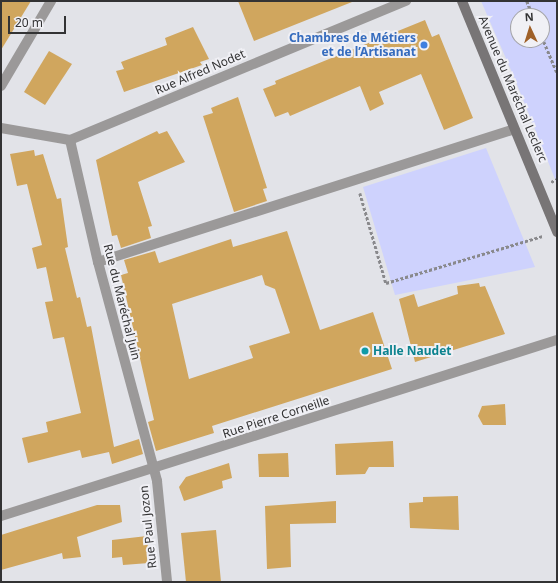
<!DOCTYPE html>
<html>
<head>
<meta charset="utf-8">
<style>
	body { margin:0 }
	#map { position:relative; width:558px; height:583px; overflow:hidden; background:#e2e3e8; font-family:"Noto Sans",sans-serif }
	div>[style] { position:absolute }
	[style*='--x'] { left:calc(var(--x)*1px); top:calc(var(--y)*1px); width:calc(var(--w)*1px); rotate:calc(var(--a)*1deg) }
	.green>* { inset:0; background:#ced2fd }
	.building>* { inset:0; background:#d0a65e }
	.path>* { height:2.5px; margin-top:-1.25px; transform-origin:0; background:repeating-linear-gradient(90deg,#89898c 0 3px,transparent 0 5px) }
	.pedestrian>* { height:10px; margin:-5px; padding:0 5px; transform-origin:5px; border-radius:5px; background:#9b9999 }
	.minor>* { height:10px; margin:-5px; padding:0 5px; transform-origin:5px; border-radius:5px; background:#9b9999 }
	.secondary>* { height:10px; margin:-5px; padding:0 5px; transform-origin:5px; border-radius:5px; background:#787576 }
	.dots>* { width:11px; height:11px; translate:-50% -50%; box-sizing:border-box; border:2px solid #f0f0f5; border-radius:50% }
	span { translate:-50% -50%; white-space:nowrap; text-align:center; line-height:1.15; -webkit-text-stroke:4px #f0f0f5; paint-order:stroke }
	.shop-label { font-size:12px; color:#366cbe; font-weight:700 }
	.right { translate:-100% -50%; text-align:right }
	.street-label { font-size:12px; color:#333334 }
	.culture-label { font-size:12px; color:#0d838f; font-weight:700 }
	.left { translate:0 -50%; text-align:left }
	.frame { position:absolute; inset:0; border:2px solid #333334; pointer-events:none }
	.north { position:absolute; left:510px; top:8px; width:40px; height:40px; box-sizing:border-box; background:#f0f0f5; border:1px solid #a4a4a8; border-radius:50%; rotate:356deg; font-size:11px; font-weight:700; line-height:16px; text-align:center; color:#333334 }
	.north::after { content:''; display:block; margin:auto; width:14px; height:18px; background:#9f6028; clip-path:polygon(50% 0,100% 100%,50% 72%,0 100%) }
	.scale { position:absolute; left:8px; top:16px; width:58px; height:18px; box-sizing:border-box; border:2px solid #333334; border-top:0; padding-left:5px; font-size:12px; line-height:14px; white-space:nowrap; color:#333334; -webkit-text-stroke:3px #f0f0f5; paint-order:stroke }
</style>
</head>
<body>
<div id="map">
	<div class="green">
		<i style="clip-path:polygon(evenodd,481px 1px,557px 1px,557px 184px,514px 77px,481px 1px,518px 16px,542px 16px,542px 40px,518px 40px,518px 16px)"></i>
		<i style="clip-path:polygon(486px 148px,535px 267px,395px 295px,363px 187px)"></i>
	</div>
	<div class="building">
		<i style="clip-path:polygon(1px 1px,31px 1px,1px 50px)"></i>
		<i style="clip-path:polygon(238px 1px,352px 1px,352px 2px,254px 41px)"></i>
		<i style="clip-path:polygon(425px 20px,432px 37px,439px 34px,473px 118px,444px 130px,421px 74px,379px 92px,384px 104px,370px 111px,360px 86px,290px 116px,288px 112px,275px 117px,263px 89px,276px 84px,275px 81px)"></i>
		<i style="clip-path:polygon(193px 27px,209px 59px,200px 62px,202px 65px,124px 92px,116px 71px,124px 69px,121px 62px,167px 45px,165px 38px)"></i>
		<i style="clip-path:polygon(49px 51px,72px 64px,45px 105px,24px 92px)"></i>
		<i style="clip-path:polygon(238px 97px,267px 188px,263px 189px,267px 201px,234px 212px,203px 116px,213px 113px,211px 108px)"></i>
		<i style="clip-path:polygon(157px 131px,159px 134px,167px 131px,185px 162px,138px 182px,152px 226px,148px 227px,151px 238px,121px 248px,117px 235px,112px 236px,96px 160px)"></i>
		<i style="clip-path:polygon(34px 150px,35px 156px,43px 154px,57px 199px,61px 198px,68px 247px,65px 248px,77px 298px,80px 297px,87px 327px,91px 326px,114px 447px,139px 439px,143px 454px,112px 464px,109px 452px,82px 458px,80px 450px,28px 463px,22px 438px,48px 432px,46px 422px,81px 413px,64px 337px,53px 339px,45px 302px,53px 301px,46px 267px,37px 269px,32px 248px,42px 245px,27px 184px,17px 186px,10px 154px)"></i>
		<i style="clip-path:polygon(evenodd,287px 231px,320px 330px,373px 312px,392px 369px,212px 426px,214px 433px,156px 451px,148px 422px,154px 420px,121px 275px,128px 273px,124px 260px,155px 251px,159px 263px,231px 239px,233px 247px,287px 231px,262px 275px,265px 285px,275px 289px,290px 333px,249px 346px,253px 358px,189px 379px,172px 304px,262px 275px)"></i>
		<i style="clip-path:polygon(479px 283px,480px 287px,485px 286px,505px 334px,415px 362px,399px 299px,414px 294px,418px 307px,458px 294px,457px 286px)"></i>
		<i style="clip-path:polygon(505px 404px,506px 425px,483px 425px,478px 416px,482px 406px)"></i>
		<i style="clip-path:polygon(393px 441px,394px 467px,369px 467px,365px 474px,336px 475px,335px 444px)"></i>
		<i style="clip-path:polygon(288px 453px,289px 477px,259px 477px,258px 454px)"></i>
		<i style="clip-path:polygon(229px 463px,232px 478px,222px 481px,223px 488px,184px 501px,179px 487px,186px 477px)"></i>
		<i style="clip-path:polygon(458px 496px,459px 530px,410px 528px,409px 503px,423px 502px,423px 497px)"></i>
		<i style="clip-path:polygon(336px 501px,336px 523px,290px 524px,291px 567px,267px 569px,265px 506px)"></i>
		<i style="clip-path:polygon(97px 505px,120px 505px,122px 522px,77px 537px,81px 557px,63px 559px,62px 553px,1px 570px,1px 535px)"></i>
		<i style="clip-path:polygon(216px 530px,221px 582px,186px 582px,181px 533px)"></i>
		<i style="clip-path:polygon(147px 536px,149px 563px,123px 565px,122px 557px,112px 558px,112px 540px)"></i>
	</div>
	<div class="path">
		<i style="--x:527;--y:1;--w:16;--a:68"></i>
		<i style="--x:542;--y:37;--w:38;--a:67"></i>
		<i style="--x:551;--y:182;--w:7;--a:-27"></i>
		<i style="--x:360;--y:193;--w:94;--a:73.9"></i>
		<i style="--x:386;--y:283;--w:164;--a:-16.7"></i>
	</div>
	<div class="pedestrian">
		<i style="--x:98;--y:262;--w:437;--a:-17.7"></i>
	</div>
	<div class="minor">
		<i style="--x:1;--y:86;--w:99;--a:-59.5"></i>
		<i style="--x:1;--y:128;--w:70;--a:9.9"></i>
		<i style="--x:70;--y:140;--w:364;--a:-22.5"></i>
		<i style="--x:70;--y:140;--w:125;--a:77.1"></i>
		<i style="--x:98;--y:262;--w:227;--a:74.9"></i>
		<i style="--x:157;--y:481;--w:101;--a:84.3"></i>
		<i style="--x:1;--y:516;--w:583;--a:-17.57"></i>
	</div>
	<div class="secondary">
		<i style="--x:462;--y:1;--w:250;--a:67.6"></i>
	</div>
	<div class="dots">
		<i style="left:424px;top:45px;background:#3f7fe0"></i>
		<i style="left:365px;top:351px;background:#0f9aa8"></i>
	</div>
	<div class="shop-label">
		<span class="right" style="left:416px;top:45px">Chambres de Métiers<br>et de l’Artisanat</span>
	</div>
	<div class="street-label">
		<span style="left:200px;top:72px;rotate:-23deg">Rue Alfred Nodet</span>
		<span style="left:513px;top:89px;rotate:67deg">Avenue du Maréchal Leclerc</span>
		<span style="left:122px;top:302px;rotate:76deg">Rue du Maréchal Juin</span>
		<span style="left:276px;top:417px;rotate:-18deg">Rue Pierre Corneille</span>
		<span style="left:148px;top:527px;rotate:-96deg">Rue Paul Jozon</span>
	</div>
	<div class="culture-label">
		<span class="left" style="left:373px;top:351px">Halle Naudet</span>
	</div>
	<div class="frame"></div>
	<div class="north">N</div>
	<div class="scale">20 m</div>
</div>
</body>
</html>
